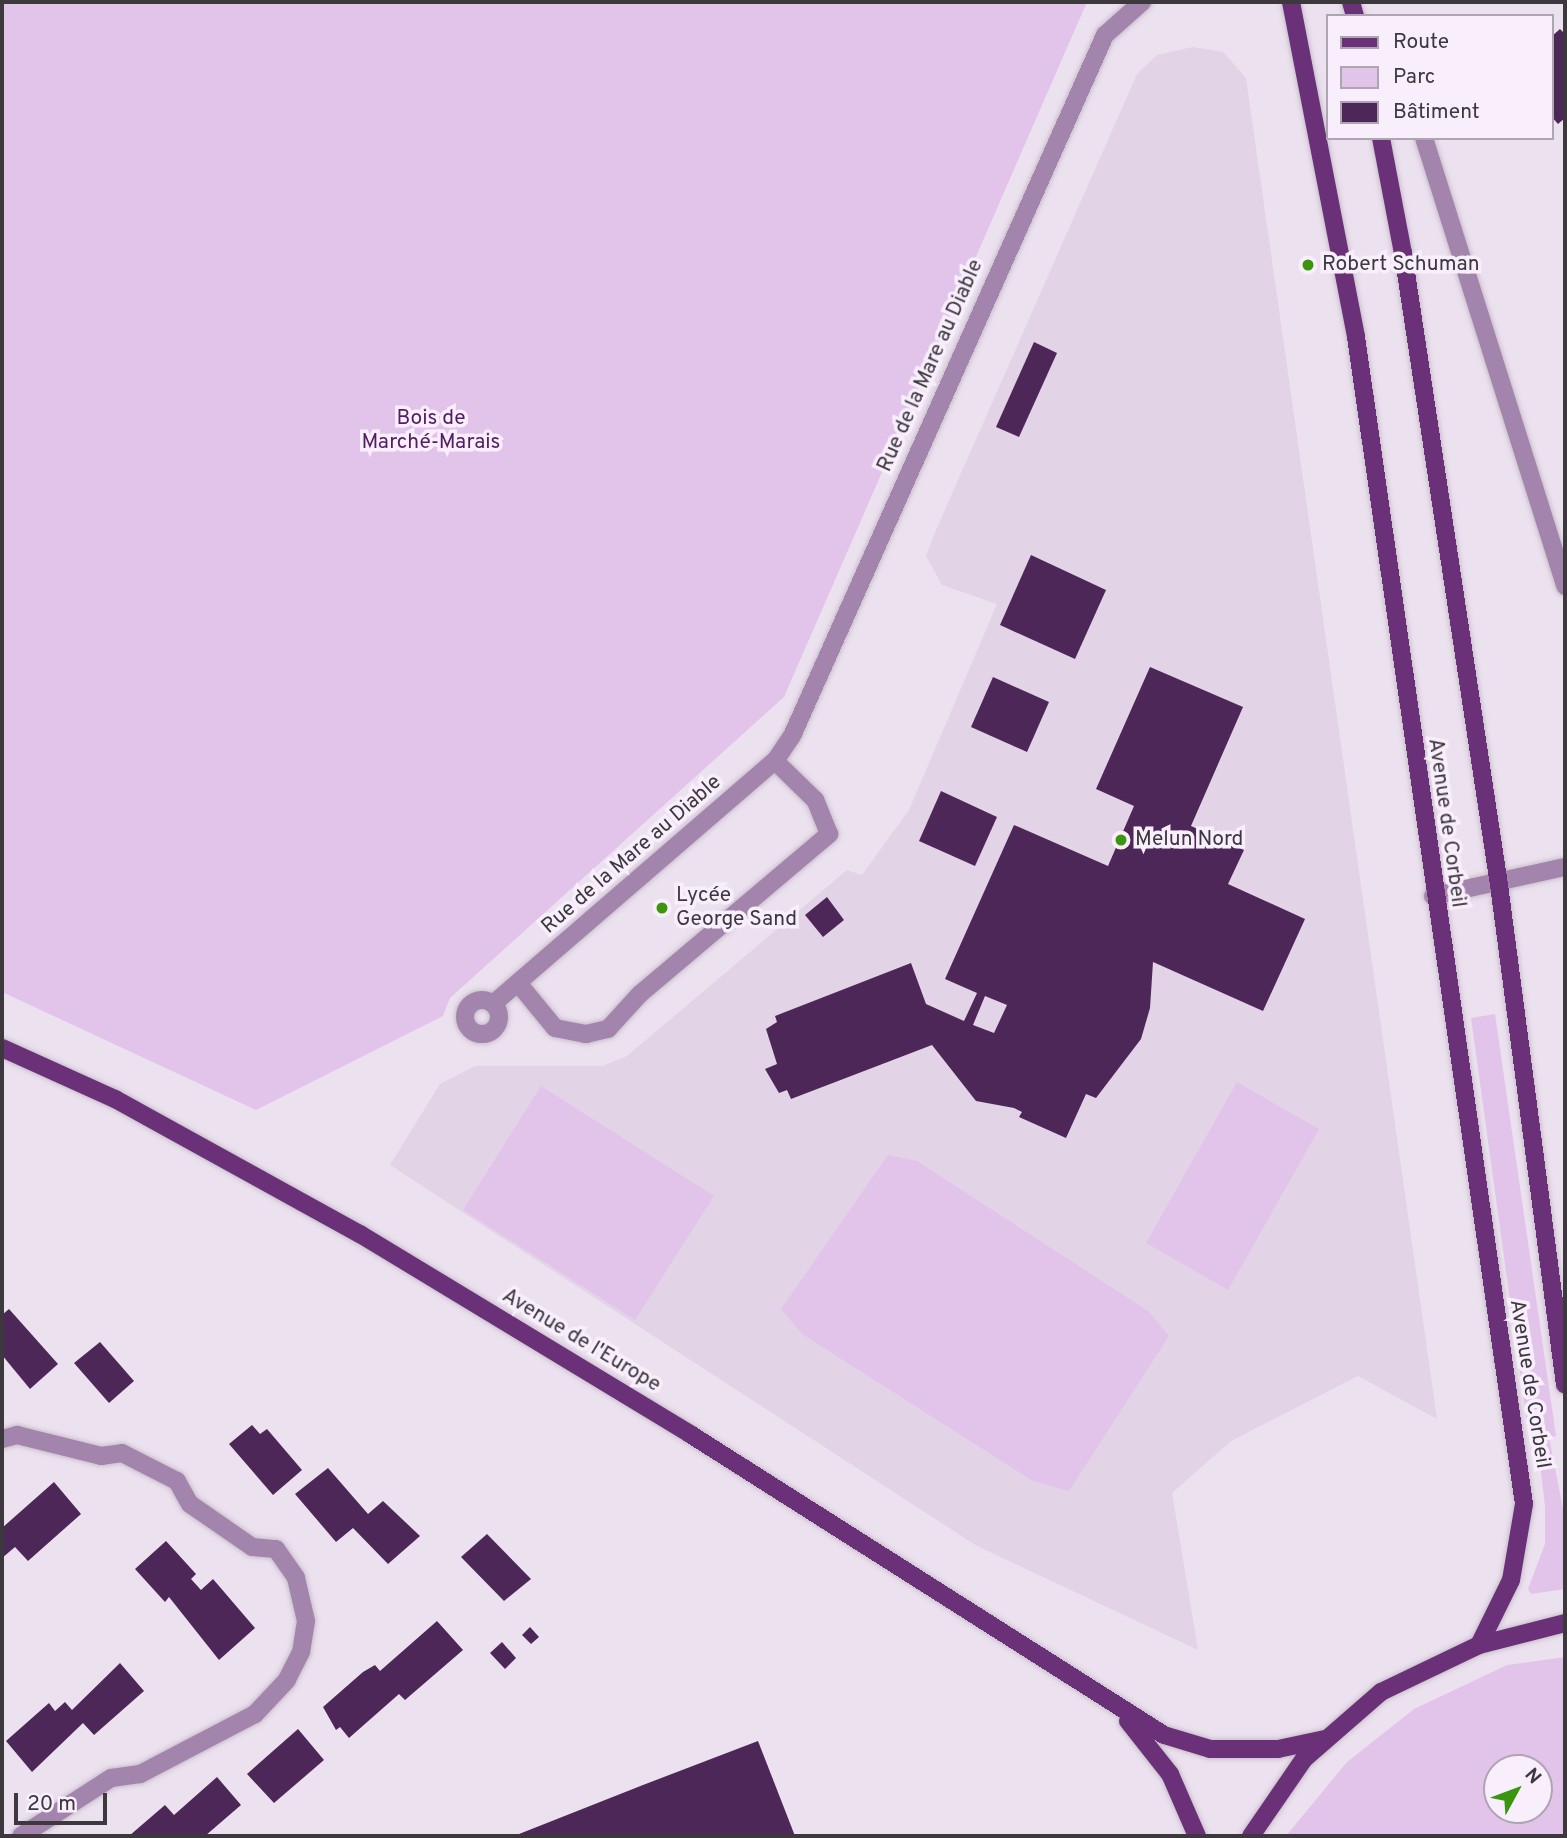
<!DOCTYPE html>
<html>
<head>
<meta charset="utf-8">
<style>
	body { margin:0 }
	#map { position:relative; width:1567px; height:1838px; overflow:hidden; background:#ece1ef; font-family:Overpass,sans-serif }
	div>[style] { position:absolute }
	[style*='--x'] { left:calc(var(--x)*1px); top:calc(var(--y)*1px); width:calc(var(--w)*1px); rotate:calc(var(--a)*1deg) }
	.built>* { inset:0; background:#e2d3e7 }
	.green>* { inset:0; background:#e2c4ea }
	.building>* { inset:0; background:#4d2757 }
	.roads { filter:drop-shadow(0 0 2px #c9bfcb) drop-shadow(0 0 2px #c9bfcb) }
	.minor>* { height:18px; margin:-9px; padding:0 9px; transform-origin:9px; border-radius:9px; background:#a384ac }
	.minor>.ring { margin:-9px; padding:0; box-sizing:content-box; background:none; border:18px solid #a384ac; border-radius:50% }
	.major>* { height:18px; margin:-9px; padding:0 9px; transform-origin:9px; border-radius:9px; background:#6a3179 }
	.dots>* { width:19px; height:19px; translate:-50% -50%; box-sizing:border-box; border:4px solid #f9eefc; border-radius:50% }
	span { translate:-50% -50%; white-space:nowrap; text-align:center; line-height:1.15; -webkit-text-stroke:7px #f9eefc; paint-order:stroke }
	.poi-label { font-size:21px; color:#3c383d }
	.left { translate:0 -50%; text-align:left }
	.street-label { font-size:21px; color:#3c383d }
	.park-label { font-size:21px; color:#531e61 }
	.frame { position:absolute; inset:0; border:4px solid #3c383d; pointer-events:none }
	.legend { position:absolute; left:1326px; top:14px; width:228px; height:126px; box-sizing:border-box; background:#f9eefc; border:2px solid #ada5b0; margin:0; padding:9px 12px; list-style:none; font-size:21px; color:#3c383d }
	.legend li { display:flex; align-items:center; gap:14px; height:35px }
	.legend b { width:35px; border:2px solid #ada5b0 }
	.north { position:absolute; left:1483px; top:1754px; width:70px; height:70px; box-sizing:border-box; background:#f9eefc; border:2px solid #ada5b0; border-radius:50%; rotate:49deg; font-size:19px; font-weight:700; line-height:28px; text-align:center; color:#3c383d }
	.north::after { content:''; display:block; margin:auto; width:24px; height:32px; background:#3c950e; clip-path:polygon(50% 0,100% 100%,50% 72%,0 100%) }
	.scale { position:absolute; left:14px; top:1793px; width:93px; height:32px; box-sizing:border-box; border:4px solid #3c383d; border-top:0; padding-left:9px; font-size:21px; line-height:24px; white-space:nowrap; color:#3c383d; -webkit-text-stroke:5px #f9eefc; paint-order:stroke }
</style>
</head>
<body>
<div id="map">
	<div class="built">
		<i style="clip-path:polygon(1193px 47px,1223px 52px,1246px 78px,1437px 1419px,1358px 1376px,1231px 1441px,1172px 1493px,1198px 1650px,977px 1546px,390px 1165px,440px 1084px,475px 1066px,603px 1066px,627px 1056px,847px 870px,862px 875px,909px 810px,997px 604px,942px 585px,926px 556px,933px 537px,1137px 74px,1157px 55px)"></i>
	</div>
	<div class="green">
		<i style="clip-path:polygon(2px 2px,1087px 2px,784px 697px,450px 998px,443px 1016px,256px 1110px,2px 992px)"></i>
		<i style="clip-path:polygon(1495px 1014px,1556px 1436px,1549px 1437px,1565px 1519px,1565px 1589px,1531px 1594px,1528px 1589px,1545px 1544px,1545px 1506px,1537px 1438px,1529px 1438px,1471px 1018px)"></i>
		<i style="clip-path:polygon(1237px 1082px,1319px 1129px,1228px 1290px,1146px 1243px)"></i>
		<i style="clip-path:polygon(541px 1086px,714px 1196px,635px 1320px,463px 1210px)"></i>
		<i style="clip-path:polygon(888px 1155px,917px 1161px,1148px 1311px,1169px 1336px,1069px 1491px,1033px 1481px,802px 1334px,781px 1309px)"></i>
		<i style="clip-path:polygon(evenodd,1565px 1657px,1565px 1836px,1286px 1836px,1347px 1762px,1414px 1709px,1507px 1665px,1565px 1657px,1539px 1768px,1539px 1810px,1497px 1810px,1497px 1768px,1539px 1768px)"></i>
	</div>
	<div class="building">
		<i style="clip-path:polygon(1560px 29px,1565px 34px,1565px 118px,1558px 124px,1551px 116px,1551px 37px)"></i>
		<i style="clip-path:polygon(1034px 342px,1057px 353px,1019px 437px,996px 427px)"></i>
		<i style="clip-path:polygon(1031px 555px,1106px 590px,1075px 659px,1000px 625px)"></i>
		<i style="clip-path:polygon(evenodd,1150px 667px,1243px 707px,1191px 826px,1244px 850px,1228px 884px,1305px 919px,1263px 1011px,1153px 962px,1150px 1008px,1141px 1039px,1096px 1098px,1086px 1094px,1066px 1138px,1019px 1117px,1022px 1112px,1014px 1108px,976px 1101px,932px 1045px,791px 1099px,787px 1090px,779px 1093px,765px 1069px,777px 1064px,766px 1029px,777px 1022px,775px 1016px,911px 963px,926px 1004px,964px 1021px,977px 993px,945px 979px,1014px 825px,1108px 866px,1134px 806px,1096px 789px,1150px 667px,985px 996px,1007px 1005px,994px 1033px,973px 1025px,985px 996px)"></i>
		<i style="clip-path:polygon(993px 677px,1049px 702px,1027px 752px,971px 727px)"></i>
		<i style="clip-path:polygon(941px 791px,997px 817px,975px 866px,919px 841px)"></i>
		<i style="clip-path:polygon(827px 897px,844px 920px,823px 937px,805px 915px)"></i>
		<i style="clip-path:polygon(9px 1309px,58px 1364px,30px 1389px,2px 1355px,2px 1315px)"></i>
		<i style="clip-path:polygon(100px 1342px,134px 1381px,109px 1403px,74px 1363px)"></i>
		<i style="clip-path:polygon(252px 1425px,260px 1434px,267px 1429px,302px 1470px,273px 1495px,229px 1444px)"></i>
		<i style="clip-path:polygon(328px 1468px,368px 1514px,383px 1501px,420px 1536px,388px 1564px,353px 1528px,336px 1542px,295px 1494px)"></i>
		<i style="clip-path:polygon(54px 1482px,81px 1514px,28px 1561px,15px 1547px,2px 1558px,2px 1528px)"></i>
		<i style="clip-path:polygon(487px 1534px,531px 1579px,504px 1601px,461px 1557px)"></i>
		<i style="clip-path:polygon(166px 1541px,196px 1574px,191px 1579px,201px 1590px,213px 1579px,255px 1628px,219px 1660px,169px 1597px,165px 1602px,135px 1569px)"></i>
		<i style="clip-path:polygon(437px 1621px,463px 1650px,405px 1700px,399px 1694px,349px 1738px,340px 1727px,336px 1730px,323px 1707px,363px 1672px,375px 1665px,380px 1671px)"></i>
		<i style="clip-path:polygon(530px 1627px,539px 1637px,531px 1644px,522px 1635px)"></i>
		<i style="clip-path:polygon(502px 1642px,516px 1658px,505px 1669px,490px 1653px)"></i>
		<i style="clip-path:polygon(120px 1663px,144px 1691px,94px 1735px,83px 1723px,32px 1772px,6px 1741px,49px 1703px,55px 1711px,65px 1702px,72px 1710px)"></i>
		<i style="clip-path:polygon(298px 1729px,324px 1760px,274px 1803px,247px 1774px)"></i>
		<i style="clip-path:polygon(758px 1741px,795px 1836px,514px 1836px,643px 1785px)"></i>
		<i style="clip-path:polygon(217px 1777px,241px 1805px,205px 1836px,129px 1836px,165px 1805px,174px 1815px)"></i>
	</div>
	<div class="roads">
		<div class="minor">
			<i style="--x:1424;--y:138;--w:470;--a:72.5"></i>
			<i style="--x:1433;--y:896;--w:135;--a:-12.4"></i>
			<i style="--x:518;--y:983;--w:58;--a:50.6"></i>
			<i style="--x:555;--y:1028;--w:32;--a:11"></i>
			<i style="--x:586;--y:1034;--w:23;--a:-13"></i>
			<i style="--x:608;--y:1029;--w:47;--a:-47.6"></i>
			<i style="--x:640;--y:994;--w:248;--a:-40.2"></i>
			<i style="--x:829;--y:834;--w:37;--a:-112"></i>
			<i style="--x:815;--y:800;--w:56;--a:-135.7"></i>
			<i class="ring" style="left:465px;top:1000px;width:16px;height:16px"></i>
			<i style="--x:493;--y:1004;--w:372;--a:-40.8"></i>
			<i style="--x:775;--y:761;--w:30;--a:-56"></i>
			<i style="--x:792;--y:736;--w:768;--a:-65.94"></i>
			<i style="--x:1105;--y:35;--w:50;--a:-41.7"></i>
			<i style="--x:2;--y:1439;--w:16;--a:-15"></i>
			<i style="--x:17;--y:1435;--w:87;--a:14"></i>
			<i style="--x:101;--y:1456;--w:21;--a:-8"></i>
			<i style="--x:122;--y:1453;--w:62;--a:27"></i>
			<i style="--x:177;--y:1481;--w:26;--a:61"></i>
			<i style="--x:190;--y:1504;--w:75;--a:34.7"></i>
			<i style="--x:252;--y:1547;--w:24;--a:5"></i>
			<i style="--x:276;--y:1549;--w:35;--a:55"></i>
			<i style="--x:296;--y:1578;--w:44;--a:76.9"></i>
			<i style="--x:306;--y:1621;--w:31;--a:99"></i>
			<i style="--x:301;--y:1652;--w:31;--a:117"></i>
			<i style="--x:287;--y:1680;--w:47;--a:133.3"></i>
			<i style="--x:255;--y:1714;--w:130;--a:152.4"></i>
			<i style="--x:140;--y:1774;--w:29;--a:172"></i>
			<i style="--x:111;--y:1778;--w:107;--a:147.2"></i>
		</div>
		<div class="major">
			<i style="--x:1291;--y:2;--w:341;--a:79"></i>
			<i style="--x:1356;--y:337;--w:1179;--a:81.81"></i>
			<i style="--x:1524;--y:1504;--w:77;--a:99.7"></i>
			<i style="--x:1511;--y:1580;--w:72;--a:116.2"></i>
			<i style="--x:1351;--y:2;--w:15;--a:74"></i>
			<i style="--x:1381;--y:138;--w:117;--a:79.2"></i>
			<i style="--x:1403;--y:253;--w:639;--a:81.36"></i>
			<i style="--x:1499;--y:885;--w:504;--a:82.48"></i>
			<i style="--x:2;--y:1048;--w:124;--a:24.3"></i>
			<i style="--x:115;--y:1099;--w:280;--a:28.9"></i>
			<i style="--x:360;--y:1234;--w:386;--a:31.2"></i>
			<i style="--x:690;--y:1434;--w:561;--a:32.42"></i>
			<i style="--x:1164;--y:1735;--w:48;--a:16.9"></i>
			<i style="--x:1210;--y:1749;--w:68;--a:0"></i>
			<i style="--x:1278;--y:1749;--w:48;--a:-12"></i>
			<i style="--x:1128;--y:1721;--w:68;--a:51.6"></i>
			<i style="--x:1170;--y:1774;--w:68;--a:66.5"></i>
			<i style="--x:1251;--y:1836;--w:93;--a:-55.5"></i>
			<i style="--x:1304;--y:1759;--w:102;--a:-41"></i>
			<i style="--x:1381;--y:1692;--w:109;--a:-25.6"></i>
			<i style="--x:1479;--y:1645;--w:89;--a:-14.3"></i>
		</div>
	</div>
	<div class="dots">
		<i style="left:1308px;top:265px;background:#3c950e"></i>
		<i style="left:1121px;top:840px;background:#3c950e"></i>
		<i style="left:662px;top:908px;background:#3c950e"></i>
	</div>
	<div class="poi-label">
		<span class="left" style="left:1322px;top:265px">Robert Schuman</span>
		<span class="left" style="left:1135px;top:840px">Melun Nord</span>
		<span class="left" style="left:676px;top:908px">Lycée<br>George Sand</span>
	</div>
	<div class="street-label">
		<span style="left:931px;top:366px;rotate:-66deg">Rue de la Mare au Diable</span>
		<span style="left:1446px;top:823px;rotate:82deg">Avenue de Corbeil</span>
		<span style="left:632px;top:855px;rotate:-41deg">Rue de la Mare au Diable</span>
		<span style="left:581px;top:1341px;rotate:31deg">Avenue de l'Europe</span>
		<span style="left:1529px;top:1384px;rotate:81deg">Avenue de Corbeil</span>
	</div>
	<div class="park-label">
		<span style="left:431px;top:431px">Bois de<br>Marché-Marais</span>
	</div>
	<div class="frame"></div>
	<ul class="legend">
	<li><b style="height:9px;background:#6a3179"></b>Route</li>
	<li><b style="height:19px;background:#e2c4ea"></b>Parc</li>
	<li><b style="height:19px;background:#4d2757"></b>Bâtiment</li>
	</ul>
	<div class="north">N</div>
	<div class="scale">20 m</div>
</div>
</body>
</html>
